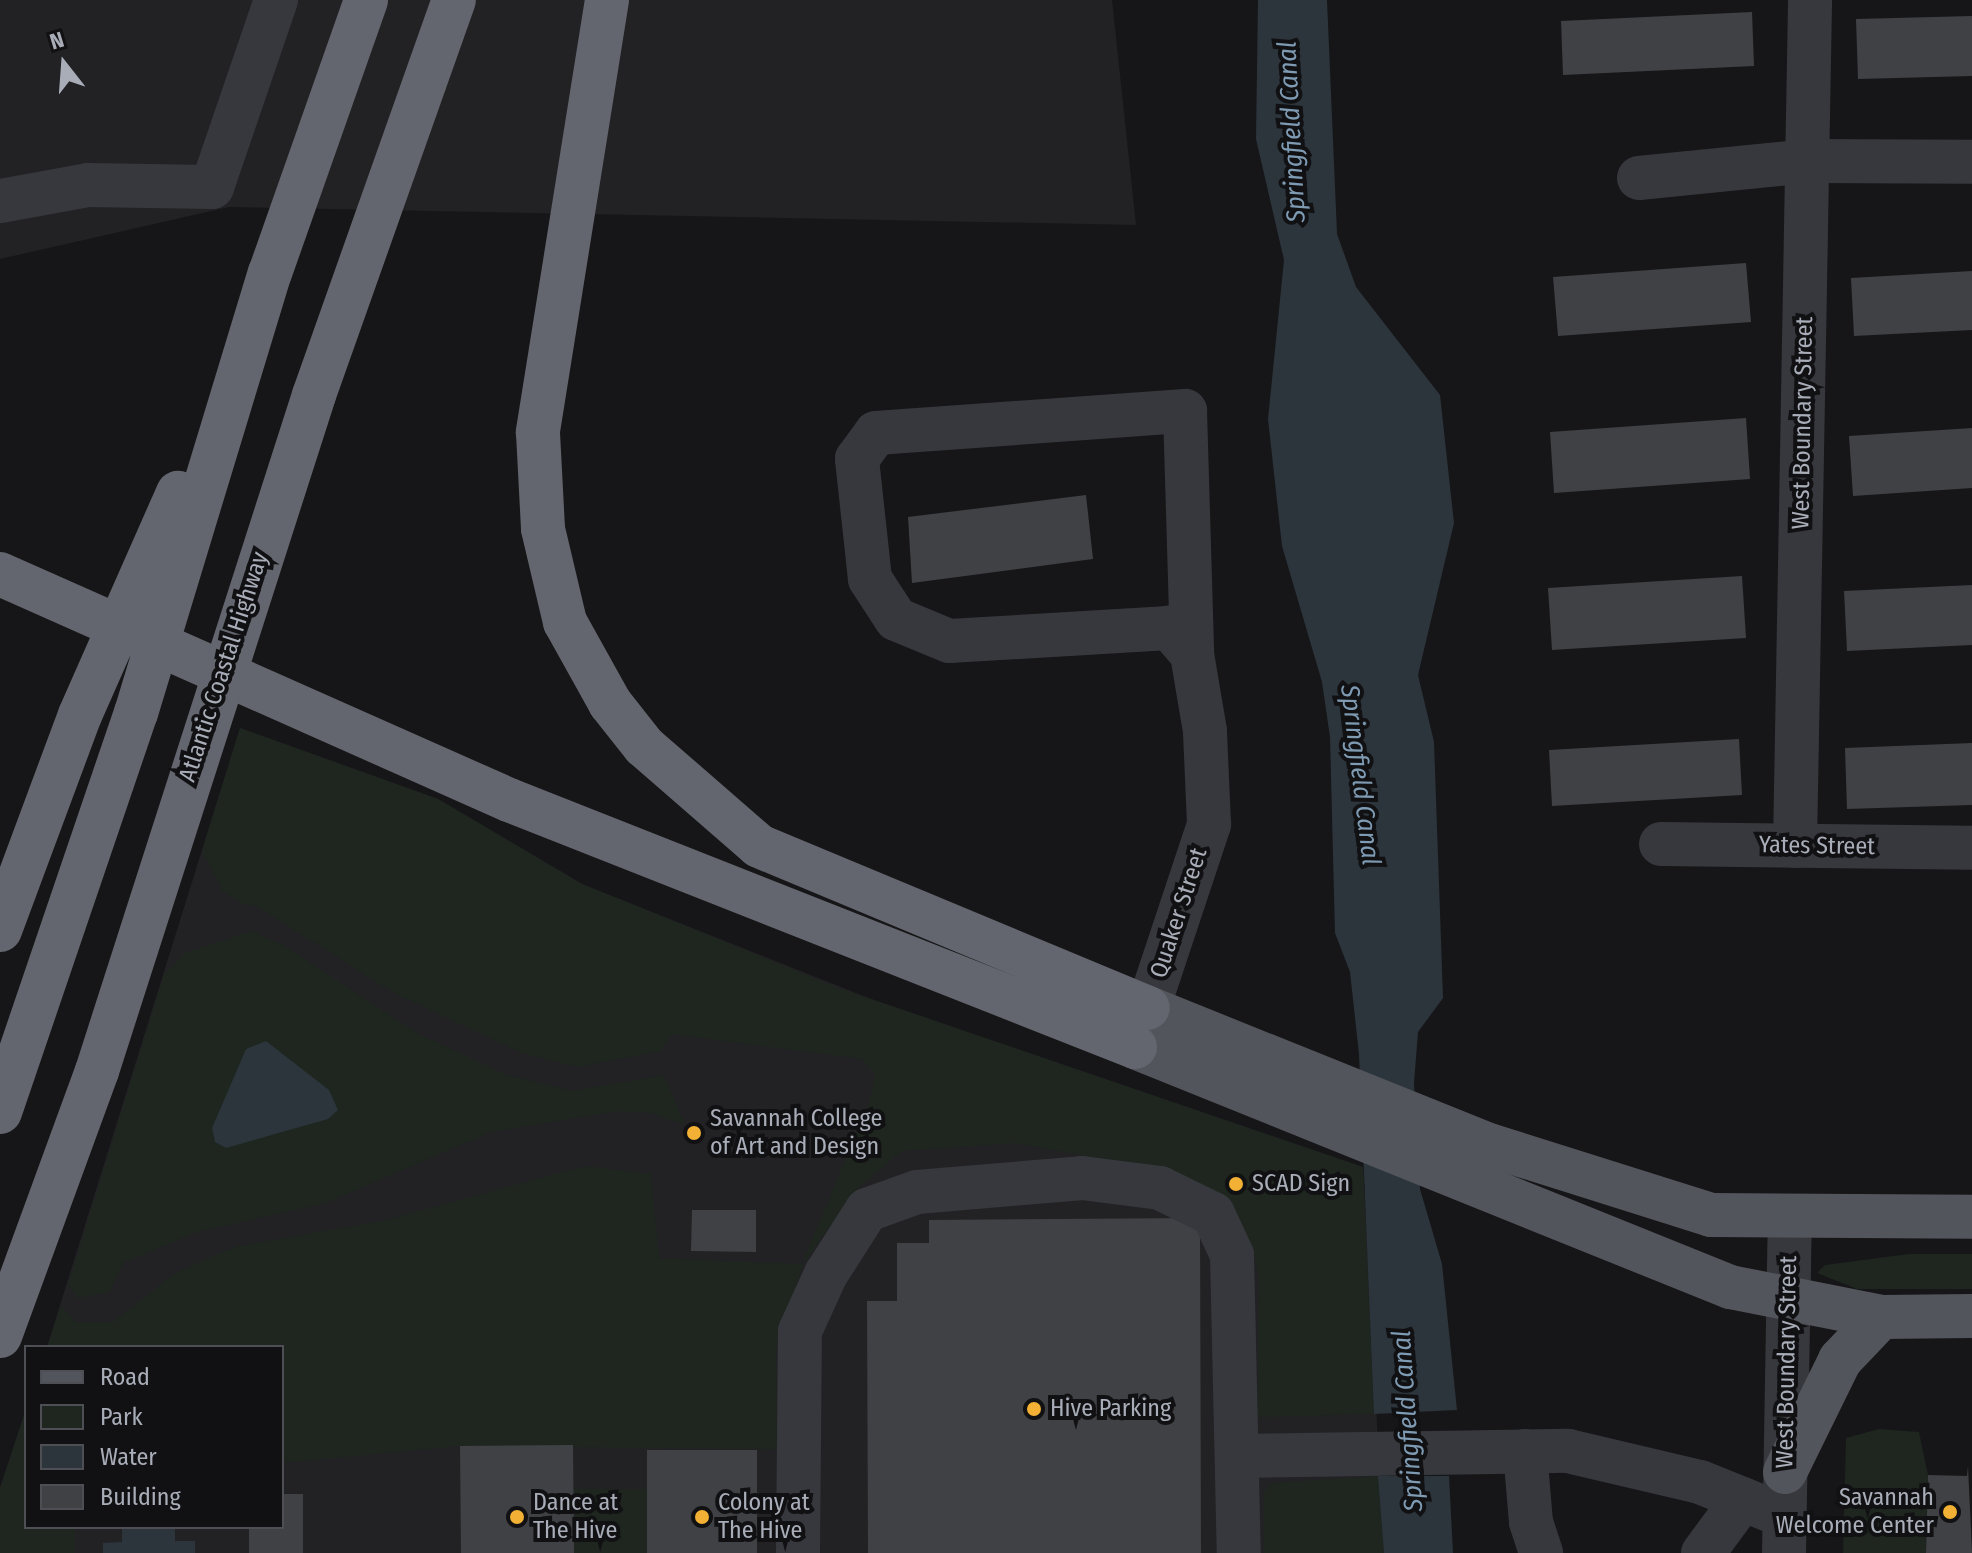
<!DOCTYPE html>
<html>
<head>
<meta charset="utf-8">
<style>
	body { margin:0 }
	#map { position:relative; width:1972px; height:1553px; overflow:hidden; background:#161618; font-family:"Fira Sans Condensed",sans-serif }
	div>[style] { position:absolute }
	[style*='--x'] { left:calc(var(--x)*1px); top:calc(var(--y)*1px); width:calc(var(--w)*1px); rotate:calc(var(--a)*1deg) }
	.built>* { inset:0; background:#222225 }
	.green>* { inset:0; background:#1e261f }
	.water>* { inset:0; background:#2c353c }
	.stream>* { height:11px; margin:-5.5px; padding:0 5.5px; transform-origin:5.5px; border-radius:5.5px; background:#2c353c }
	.building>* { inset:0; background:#404145 }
	.minor>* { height:44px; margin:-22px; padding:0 22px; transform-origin:22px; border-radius:22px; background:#37383d }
	.major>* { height:44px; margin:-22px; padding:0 22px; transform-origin:22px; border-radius:22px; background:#53555c }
	.highway>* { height:44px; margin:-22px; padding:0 22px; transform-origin:22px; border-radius:22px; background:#63666e }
	.highway-bridge>* { height:44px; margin:-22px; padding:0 22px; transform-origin:22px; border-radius:22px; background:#63666e }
	.dots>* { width:22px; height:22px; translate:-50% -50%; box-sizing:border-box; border:4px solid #111113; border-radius:50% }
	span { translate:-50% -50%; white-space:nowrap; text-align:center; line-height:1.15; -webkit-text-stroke:8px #111113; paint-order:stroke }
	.street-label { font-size:24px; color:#a8adb8 }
	.poi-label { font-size:24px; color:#a8adb8 }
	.left { translate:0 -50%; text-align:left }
	.right { translate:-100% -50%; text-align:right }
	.water-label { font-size:26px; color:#7f9bb3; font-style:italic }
	.legend { position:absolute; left:24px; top:1345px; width:260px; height:184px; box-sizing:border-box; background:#111113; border:2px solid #4d4f55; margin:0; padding:10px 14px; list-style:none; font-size:24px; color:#a8adb8 }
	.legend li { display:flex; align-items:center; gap:16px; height:40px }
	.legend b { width:40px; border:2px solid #4d4f55 }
	.north { position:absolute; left:24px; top:24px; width:80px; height:80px; -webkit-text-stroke:6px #111113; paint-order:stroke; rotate:343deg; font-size:22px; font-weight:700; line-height:32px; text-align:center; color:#a8adb8 }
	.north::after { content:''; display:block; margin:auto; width:28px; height:36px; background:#a8adb8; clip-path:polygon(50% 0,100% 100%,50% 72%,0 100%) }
</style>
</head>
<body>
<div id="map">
	<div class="built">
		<i style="clip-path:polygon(0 0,1112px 0,1136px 225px,229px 207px,0 259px)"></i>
		<i style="clip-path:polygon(240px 728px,438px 799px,582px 884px,871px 999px,1363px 1167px,1384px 1553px,0 1553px,0 1488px,26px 1409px,26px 1527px,282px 1527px,282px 1347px,47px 1347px)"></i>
	</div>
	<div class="green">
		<i style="clip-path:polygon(240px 728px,438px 799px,582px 884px,836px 987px,1363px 1167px,1374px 1414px,1257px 1417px,1259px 1277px,1253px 1250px,1225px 1202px,1180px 1174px,1016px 1143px,902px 1151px,858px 1188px,803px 1264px,776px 1350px,777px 1449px,460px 1446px,282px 1463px,282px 1347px,47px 1347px,61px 1306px,76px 1322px,113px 1322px,178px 1271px,238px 1246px,382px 1221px,585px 1166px,651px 1174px,659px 1258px,802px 1264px,870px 1100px,875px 1074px,862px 1059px,671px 1034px,661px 1051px,577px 1067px,522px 1053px,394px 993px,258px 907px,241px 903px,222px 890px,202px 851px)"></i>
		<i style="clip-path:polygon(252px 931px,285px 946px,419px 1034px,504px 1074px,573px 1091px,664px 1075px,685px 1125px,651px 1113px,616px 1111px,491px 1132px,326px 1203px,197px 1232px,123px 1263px,110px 1292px,78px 1298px,68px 1285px,164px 975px,185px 953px)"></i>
		<i style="clip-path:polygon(1909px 1254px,1972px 1254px,1972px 1289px,1857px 1289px,1817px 1273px,1825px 1265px)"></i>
		<i style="clip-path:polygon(26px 1409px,26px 1527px,75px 1527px,75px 1553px,0 1553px,0 1488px)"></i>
		<i style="clip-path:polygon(1879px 1429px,1919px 1432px,1928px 1475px,1926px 1553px,1843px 1553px,1846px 1438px)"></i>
		<i style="clip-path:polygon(1378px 1476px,1384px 1553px,1264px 1553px,1264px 1491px,1273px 1483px)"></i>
		<i style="clip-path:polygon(573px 1489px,647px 1489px,647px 1553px,574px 1553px)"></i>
	</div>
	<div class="water">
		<i style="clip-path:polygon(1258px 0,1327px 0,1337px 234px,1356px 287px,1440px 395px,1454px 523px,1418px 675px,1434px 742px,1443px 998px,1418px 1032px,1414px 1083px,1420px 1189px,1442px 1264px,1457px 1410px,1374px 1414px,1359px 1054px,1350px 972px,1335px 933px,1330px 737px,1322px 682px,1282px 546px,1268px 419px,1284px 260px,1256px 139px)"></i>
		<i style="clip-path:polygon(266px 1041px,329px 1090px,338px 1110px,328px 1119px,226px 1148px,215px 1142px,212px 1128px,246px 1049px)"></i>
		<i style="clip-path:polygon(1378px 1476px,1449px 1476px,1453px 1553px,1384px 1553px)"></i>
		<i style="clip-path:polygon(122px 1527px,175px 1527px,175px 1541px,195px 1541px,195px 1553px,103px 1553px,103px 1543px,122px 1542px)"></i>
	</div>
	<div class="stream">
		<i style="--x:1407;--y:1398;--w:47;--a:86.3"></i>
	</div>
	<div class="building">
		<i style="clip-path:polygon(1752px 12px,1754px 66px,1563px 75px,1561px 21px)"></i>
		<i style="clip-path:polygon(1972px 16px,1972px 76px,1858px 79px,1856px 19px)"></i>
		<i style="clip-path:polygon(1746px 263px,1751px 322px,1558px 336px,1553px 277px)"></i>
		<i style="clip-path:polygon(1972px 271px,1972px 330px,1854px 336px,1851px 278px)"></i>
		<i style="clip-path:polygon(1746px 418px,1750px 479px,1554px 493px,1550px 432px)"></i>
		<i style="clip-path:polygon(1972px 428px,1972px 488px,1853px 496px,1849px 436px)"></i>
		<i style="clip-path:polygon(1086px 495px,1093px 559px,912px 583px,908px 517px)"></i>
		<i style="clip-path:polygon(1742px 576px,1746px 638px,1552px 650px,1548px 588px)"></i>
		<i style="clip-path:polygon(1972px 585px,1972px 645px,1847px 651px,1844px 591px)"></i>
		<i style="clip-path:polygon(1739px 739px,1742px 795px,1552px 806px,1549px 750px)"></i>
		<i style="clip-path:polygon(1972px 743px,1972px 805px,1847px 809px,1845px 748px)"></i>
		<i style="clip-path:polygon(692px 1210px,756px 1210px,756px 1252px,691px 1251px)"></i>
		<i style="clip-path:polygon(1200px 1218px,1201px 1553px,868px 1553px,867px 1301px,897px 1301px,897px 1243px,929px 1243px,929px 1220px)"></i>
		<i style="clip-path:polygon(573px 1445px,574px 1553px,461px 1553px,460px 1446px)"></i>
		<i style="clip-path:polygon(647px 1450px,757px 1450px,757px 1553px,647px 1553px)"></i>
		<i style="clip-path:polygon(1968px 1466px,1972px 1553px,1926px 1553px,1928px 1475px,1967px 1476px)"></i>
		<i style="clip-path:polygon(282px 1494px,303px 1494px,303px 1553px,249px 1553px,249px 1527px,282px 1527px)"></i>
	</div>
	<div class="minor">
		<i style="--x:1639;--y:178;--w:170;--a:-5.7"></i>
		<i style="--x:1808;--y:161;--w:164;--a:0.3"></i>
		<i style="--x:0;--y:201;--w:89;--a:-10.3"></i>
		<i style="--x:88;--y:185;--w:124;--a:0.9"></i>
		<i style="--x:212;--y:187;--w:198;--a:-71.1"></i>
		<i style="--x:1661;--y:844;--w:311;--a:0.7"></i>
		<i style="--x:1795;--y:846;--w:846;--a:-88.98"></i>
		<i style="--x:1136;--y:1044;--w:232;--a:-71.6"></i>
		<i style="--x:1209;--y:824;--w:93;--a:-92.5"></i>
		<i style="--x:1205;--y:731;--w:78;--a:-99.6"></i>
		<i style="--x:1192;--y:654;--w:35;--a:-131"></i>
		<i style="--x:1169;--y:628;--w:220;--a:176.6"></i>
		<i style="--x:949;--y:641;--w:57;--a:-157.5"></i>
		<i style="--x:896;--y:619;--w:48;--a:-123"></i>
		<i style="--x:870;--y:579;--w:121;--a:-96.2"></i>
		<i style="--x:857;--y:459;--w:32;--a:-54"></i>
		<i style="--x:876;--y:433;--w:310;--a:-4.1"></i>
		<i style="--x:1185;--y:411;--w:243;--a:88.3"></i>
		<i style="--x:1525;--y:1451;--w:71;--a:85.2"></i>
		<i style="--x:1531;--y:1522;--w:33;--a:72"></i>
		<i style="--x:1237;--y:1456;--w:331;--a:-0.9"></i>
		<i style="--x:1568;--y:1451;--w:136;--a:13.2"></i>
		<i style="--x:1700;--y:1482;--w:91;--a:22"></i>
		<i style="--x:798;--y:1553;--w:222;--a:-89.5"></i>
		<i style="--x:800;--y:1331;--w:63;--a:-65.5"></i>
		<i style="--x:826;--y:1274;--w:76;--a:-57.4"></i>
		<i style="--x:867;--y:1210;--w:53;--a:-19.8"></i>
		<i style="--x:917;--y:1192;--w:166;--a:-4.8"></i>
		<i style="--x:1082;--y:1178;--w:79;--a:7.3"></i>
		<i style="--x:1160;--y:1188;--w:59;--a:26.1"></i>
		<i style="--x:1213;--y:1214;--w:45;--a:65.1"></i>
		<i style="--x:1232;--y:1255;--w:298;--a:88.7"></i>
		<i style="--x:1703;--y:1553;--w:67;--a:-53.5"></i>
		<i style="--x:1784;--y:1553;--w:334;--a:-89"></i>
	</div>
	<div class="major">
		<i style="--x:1148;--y:1008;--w:367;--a:21.9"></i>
		<i style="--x:1489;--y:1145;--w:233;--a:17.5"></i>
		<i style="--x:1711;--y:1215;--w:261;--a:0.4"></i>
		<i style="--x:1135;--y:1047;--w:642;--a:21.97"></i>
		<i style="--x:1730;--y:1287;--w:154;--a:11.2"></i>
		<i style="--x:1881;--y:1317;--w:91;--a:-0.6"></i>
		<i style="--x:1785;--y:1472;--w:125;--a:-63.8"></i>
		<i style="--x:1840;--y:1360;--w:59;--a:-46.4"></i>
	</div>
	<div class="highway">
		<i style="--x:607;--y:0;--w:438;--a:99.1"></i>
		<i style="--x:538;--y:433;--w:96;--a:87"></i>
		<i style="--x:543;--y:529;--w:96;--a:76.7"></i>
		<i style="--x:565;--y:622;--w:93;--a:60.9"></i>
		<i style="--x:610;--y:703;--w:55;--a:51.7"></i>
		<i style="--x:644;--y:746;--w:152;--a:41"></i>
		<i style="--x:759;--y:846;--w:421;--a:22.6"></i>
		<i style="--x:270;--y:273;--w:289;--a:-70.6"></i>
		<i style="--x:0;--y:574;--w:557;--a:23.94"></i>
		<i style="--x:509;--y:800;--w:673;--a:21.53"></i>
	</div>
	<div class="highway-bridge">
		<i style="--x:0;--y:930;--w:229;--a:-69.6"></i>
		<i style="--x:80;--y:715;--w:243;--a:-66.2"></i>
		<i style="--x:0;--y:1112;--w:422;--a:-71.2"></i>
		<i style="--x:136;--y:713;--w:460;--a:-73.1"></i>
		<i style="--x:0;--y:1336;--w:282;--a:-69.9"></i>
		<i style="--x:97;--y:1071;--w:710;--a:-72.2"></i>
		<i style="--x:314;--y:395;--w:419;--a:-70.5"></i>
	</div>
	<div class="dots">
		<i style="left:694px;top:1133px;background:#f2b134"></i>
		<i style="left:1236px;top:1184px;background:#f2b134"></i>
		<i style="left:1034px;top:1409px;background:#f2b134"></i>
		<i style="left:1950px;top:1512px;background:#f2b134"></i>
		<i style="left:517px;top:1517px;background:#f2b134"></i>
		<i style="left:702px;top:1517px;background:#f2b134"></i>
	</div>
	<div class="street-label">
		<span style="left:1803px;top:423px;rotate:-89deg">West Boundary Street</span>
		<span style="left:224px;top:667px;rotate:-72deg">Atlantic Coastal Highway</span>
		<span style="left:1817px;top:846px;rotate:1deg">Yates Street</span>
		<span style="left:1179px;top:913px;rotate:-72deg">Quaker Street</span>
		<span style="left:1787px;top:1362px;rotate:-89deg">West Boundary Street</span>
	</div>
	<div class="poi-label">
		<span class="left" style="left:710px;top:1133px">Savannah College<br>of Art and Design</span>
		<span class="left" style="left:1252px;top:1184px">SCAD Sign</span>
		<span class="left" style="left:1050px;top:1409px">Hive Parking</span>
		<span class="right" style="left:1934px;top:1512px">Savannah<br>Welcome Center</span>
		<span class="left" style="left:533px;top:1517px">Dance at<br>The Hive</span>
		<span class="left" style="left:718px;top:1517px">Colony at<br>The Hive</span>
	</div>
	<div class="water-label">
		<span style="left:1292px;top:132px;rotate:-93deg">Springfield Canal</span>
		<span style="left:1360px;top:775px;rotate:83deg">Springfield Canal</span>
		<span style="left:1408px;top:1421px;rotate:-94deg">Springfield Canal</span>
	</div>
	<ul class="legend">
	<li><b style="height:10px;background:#53555c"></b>Road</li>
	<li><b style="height:22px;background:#1e261f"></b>Park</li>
	<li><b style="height:22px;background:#2c353c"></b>Water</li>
	<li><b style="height:22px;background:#404145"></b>Building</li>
	</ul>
	<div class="north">N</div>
</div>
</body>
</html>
